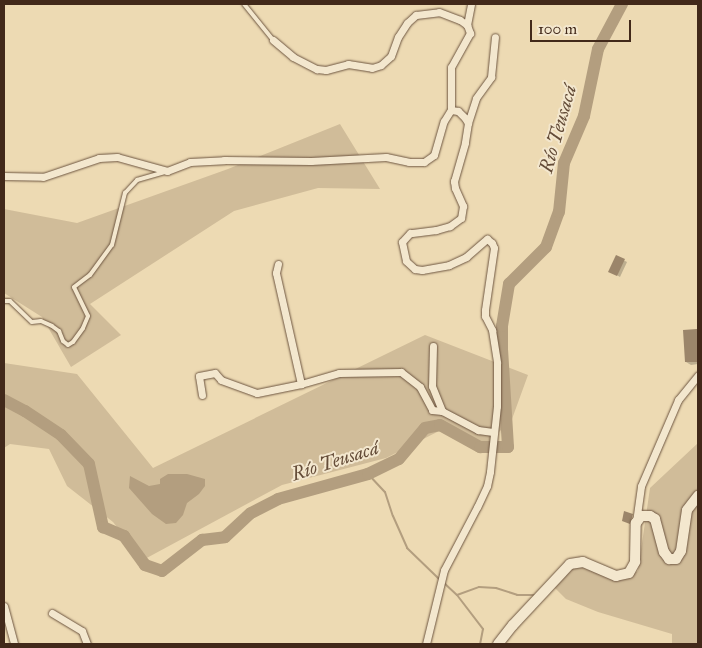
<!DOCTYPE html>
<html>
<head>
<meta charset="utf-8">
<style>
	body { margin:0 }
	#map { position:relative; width:702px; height:648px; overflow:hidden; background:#eddab3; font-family:"IM FELL Great Primer",serif }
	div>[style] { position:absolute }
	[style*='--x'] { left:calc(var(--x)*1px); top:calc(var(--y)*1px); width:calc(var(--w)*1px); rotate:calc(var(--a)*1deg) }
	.green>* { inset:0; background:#d0bc99 }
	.water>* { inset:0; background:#b39e7f }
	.shadow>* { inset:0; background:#0003 }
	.stream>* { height:2px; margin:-1px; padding:0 1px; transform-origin:1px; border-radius:1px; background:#b39e7f }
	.river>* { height:12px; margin:-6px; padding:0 6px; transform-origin:6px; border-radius:6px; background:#b39e7f }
	.building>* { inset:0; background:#9b856a }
	.roads { filter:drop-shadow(0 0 1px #6d5540) drop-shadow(0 0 1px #6d5540) }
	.lane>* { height:4px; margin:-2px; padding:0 2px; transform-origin:2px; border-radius:2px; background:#f3e7ce }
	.street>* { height:7px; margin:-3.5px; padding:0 3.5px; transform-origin:3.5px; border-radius:3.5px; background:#f3e7ce }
	.secondary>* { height:10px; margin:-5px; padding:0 5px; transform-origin:5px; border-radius:5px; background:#f3e7ce }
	span { translate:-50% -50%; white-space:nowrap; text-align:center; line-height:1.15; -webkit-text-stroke:4px #f3e7ce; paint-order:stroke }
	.water-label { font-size:19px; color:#644c38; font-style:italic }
	.frame { position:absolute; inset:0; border:5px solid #42291a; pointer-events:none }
	.scale { position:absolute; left:530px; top:20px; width:101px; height:22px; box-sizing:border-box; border:2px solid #42291a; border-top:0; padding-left:6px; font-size:15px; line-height:18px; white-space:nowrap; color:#42291a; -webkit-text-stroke:4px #f3e7ce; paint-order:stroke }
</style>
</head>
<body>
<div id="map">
	<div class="green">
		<i style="clip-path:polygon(340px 124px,380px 189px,318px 188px,234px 211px,90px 304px,121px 335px,71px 367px,42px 317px,4px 293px,4px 209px,77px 223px,228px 169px)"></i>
		<i style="clip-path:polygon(425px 335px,528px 375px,512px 419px,481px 450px,441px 430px,386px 458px,282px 485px,143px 560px,113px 522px,67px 486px,49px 449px,10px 444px,4px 448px,4px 363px,77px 374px,153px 468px)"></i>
		<i style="clip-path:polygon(698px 443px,698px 644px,672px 644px,672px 634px,598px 612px,566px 599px,553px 586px,571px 564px,583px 562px,610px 576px,624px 579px,638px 571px,650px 488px)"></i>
	</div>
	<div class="water">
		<i style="clip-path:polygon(168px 474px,187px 474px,205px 479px,205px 486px,199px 494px,187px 503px,183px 515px,176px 523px,166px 524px,152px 514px,129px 488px,130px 476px,149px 486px,160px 484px,160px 479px)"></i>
	</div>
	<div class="shadow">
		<i style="clip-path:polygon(617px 257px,627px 262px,620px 277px,610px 271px)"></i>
		<i style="clip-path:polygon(697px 330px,698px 364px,691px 365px,686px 362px)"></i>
	</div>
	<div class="stream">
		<i style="--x:368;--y:474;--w:25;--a:47"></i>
		<i style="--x:385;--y:492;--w:25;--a:72"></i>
		<i style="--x:393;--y:516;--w:35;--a:66"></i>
		<i style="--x:407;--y:548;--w:45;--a:44.1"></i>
		<i style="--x:443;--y:582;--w:19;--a:43"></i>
		<i style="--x:457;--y:595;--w:43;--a:52.6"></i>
		<i style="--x:483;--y:629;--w:15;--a:101"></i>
		<i style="--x:457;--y:595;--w:23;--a:-20"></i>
		<i style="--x:479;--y:587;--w:17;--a:3"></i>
		<i style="--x:496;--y:588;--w:22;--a:18"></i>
		<i style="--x:517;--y:595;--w:18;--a:0"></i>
	</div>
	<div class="river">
		<i style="--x:4;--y:400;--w:24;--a:28"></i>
		<i style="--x:25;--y:411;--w:43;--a:33.7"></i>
		<i style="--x:61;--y:435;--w:40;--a:46"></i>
		<i style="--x:89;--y:464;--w:65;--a:77.5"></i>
		<i style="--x:103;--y:527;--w:23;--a:23"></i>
		<i style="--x:124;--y:536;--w:36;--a:54"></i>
		<i style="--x:145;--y:565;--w:18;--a:19"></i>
		<i style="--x:162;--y:571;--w:51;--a:-37.8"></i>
		<i style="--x:202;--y:540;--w:23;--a:-7"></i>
		<i style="--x:225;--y:537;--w:35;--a:-43"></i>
		<i style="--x:251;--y:513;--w:30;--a:-27"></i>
		<i style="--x:278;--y:499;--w:93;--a:-15.5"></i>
		<i style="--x:368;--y:474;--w:34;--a:-26"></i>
		<i style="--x:399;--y:459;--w:40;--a:-50"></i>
		<i style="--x:425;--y:428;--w:15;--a:-11"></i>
		<i style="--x:440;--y:425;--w:46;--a:28.8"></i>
		<i style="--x:480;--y:447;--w:28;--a:0"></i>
		<i style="--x:508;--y:447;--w:97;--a:-93.5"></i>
		<i style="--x:502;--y:350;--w:24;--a:-90"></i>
		<i style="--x:502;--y:326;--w:43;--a:-80.5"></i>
		<i style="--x:509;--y:284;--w:52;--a:-45"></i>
		<i style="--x:546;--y:247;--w:37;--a:-70"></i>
		<i style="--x:559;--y:212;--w:49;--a:-84.2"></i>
		<i style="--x:564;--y:163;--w:51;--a:-66.9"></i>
		<i style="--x:584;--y:116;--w:68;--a:-78.2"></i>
		<i style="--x:598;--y:49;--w:51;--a:-61.9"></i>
	</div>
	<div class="building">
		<i style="clip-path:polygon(616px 255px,625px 259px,617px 276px,608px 272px)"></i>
		<i style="clip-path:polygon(697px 329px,698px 362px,685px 362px,683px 330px)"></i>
		<i style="clip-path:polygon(624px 511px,633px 514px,630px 524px,622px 521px)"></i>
	</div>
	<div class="roads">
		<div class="lane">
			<i style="--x:244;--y:4;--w:46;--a:51.1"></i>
			<i style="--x:4;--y:301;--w:6;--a:0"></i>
			<i style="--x:10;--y:301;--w:30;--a:44"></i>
			<i style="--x:32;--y:322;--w:9;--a:-6"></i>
			<i style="--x:41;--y:321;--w:12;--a:24"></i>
			<i style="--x:52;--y:326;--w:9;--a:36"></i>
			<i style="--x:59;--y:331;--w:11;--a:68"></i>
			<i style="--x:63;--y:341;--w:6;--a:39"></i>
			<i style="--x:68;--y:345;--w:6;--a:-31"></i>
			<i style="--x:73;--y:342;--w:17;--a:-54"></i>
			<i style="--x:83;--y:328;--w:13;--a:-67"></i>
			<i style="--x:88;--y:316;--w:32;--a:-116"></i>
			<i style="--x:74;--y:287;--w:20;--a:-37"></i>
			<i style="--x:90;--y:275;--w:37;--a:-54"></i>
			<i style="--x:112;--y:245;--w:54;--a:-76"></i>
			<i style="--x:125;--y:193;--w:18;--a:-47"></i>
			<i style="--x:137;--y:180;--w:29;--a:-16"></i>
		</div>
		<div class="street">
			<i style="--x:467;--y:25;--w:21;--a:-79"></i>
			<i style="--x:273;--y:40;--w:26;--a:40"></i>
			<i style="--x:293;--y:57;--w:27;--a:27"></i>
			<i style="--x:317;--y:69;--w:9;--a:6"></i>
			<i style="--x:326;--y:70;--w:23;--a:-15"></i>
			<i style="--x:348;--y:64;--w:24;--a:9"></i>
			<i style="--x:372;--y:68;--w:9;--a:-18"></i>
			<i style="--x:381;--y:65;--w:13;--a:-42"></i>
			<i style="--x:391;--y:56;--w:20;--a:-70"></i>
			<i style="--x:398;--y:37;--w:17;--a:-57"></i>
			<i style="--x:407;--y:23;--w:12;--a:-42"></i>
			<i style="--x:416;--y:15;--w:23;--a:-7"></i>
			<i style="--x:439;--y:12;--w:22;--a:21"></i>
			<i style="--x:460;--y:20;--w:9;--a:36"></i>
			<i style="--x:467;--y:25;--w:9;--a:69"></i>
			<i style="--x:470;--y:33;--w:39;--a:119"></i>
			<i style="--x:451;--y:67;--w:43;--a:90"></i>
			<i style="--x:468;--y:123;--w:26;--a:-72"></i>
			<i style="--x:476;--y:98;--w:26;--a:-54"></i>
			<i style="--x:491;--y:77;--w:40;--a:-84.3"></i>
			<i style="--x:4;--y:176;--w:39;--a:1"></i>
			<i style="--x:43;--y:177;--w:59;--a:-18.7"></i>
			<i style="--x:99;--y:158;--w:18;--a:-3"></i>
			<i style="--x:117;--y:157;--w:52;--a:15.6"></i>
			<i style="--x:167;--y:171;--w:25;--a:-21"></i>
			<i style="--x:190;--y:162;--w:34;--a:-3"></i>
			<i style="--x:224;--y:160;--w:87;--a:0.7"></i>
			<i style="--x:311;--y:161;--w:75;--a:-3.1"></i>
			<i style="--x:386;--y:157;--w:24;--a:12"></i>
			<i style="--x:409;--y:162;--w:15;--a:0"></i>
			<i style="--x:424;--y:162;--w:12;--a:-35"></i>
			<i style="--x:434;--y:155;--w:35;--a:-74"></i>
			<i style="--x:444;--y:121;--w:13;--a:-58"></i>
			<i style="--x:451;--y:110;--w:7;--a:8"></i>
			<i style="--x:458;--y:111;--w:10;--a:45"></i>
			<i style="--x:465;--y:118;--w:6;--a:59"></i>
			<i style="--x:468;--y:123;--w:20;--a:99"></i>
			<i style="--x:465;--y:143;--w:40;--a:106"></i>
			<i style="--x:454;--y:181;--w:7;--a:82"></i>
			<i style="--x:455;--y:188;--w:20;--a:66"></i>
			<i style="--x:463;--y:206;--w:12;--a:99"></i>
			<i style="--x:461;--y:218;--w:14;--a:144"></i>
			<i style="--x:450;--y:226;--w:15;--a:164"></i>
			<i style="--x:436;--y:230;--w:26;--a:173"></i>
			<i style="--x:410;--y:233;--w:12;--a:132"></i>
			<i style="--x:402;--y:242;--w:19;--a:78"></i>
			<i style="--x:406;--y:261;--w:12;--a:42"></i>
			<i style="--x:415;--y:269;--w:7;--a:8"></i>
			<i style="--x:422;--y:270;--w:27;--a:-10"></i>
			<i style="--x:449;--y:265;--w:19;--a:-25"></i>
			<i style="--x:466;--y:257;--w:28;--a:-41"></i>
			<i style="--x:487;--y:239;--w:6;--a:39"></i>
			<i style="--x:492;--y:243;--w:5;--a:68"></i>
			<i style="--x:494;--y:248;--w:63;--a:98.3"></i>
			<i style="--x:485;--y:310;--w:6;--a:90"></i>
			<i style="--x:485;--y:316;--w:16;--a:63"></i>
			<i style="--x:492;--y:330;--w:33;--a:81"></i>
			<i style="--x:497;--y:363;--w:43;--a:90"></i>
			<i style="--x:497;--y:406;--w:66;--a:96.1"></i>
			<i style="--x:490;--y:472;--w:14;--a:102"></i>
			<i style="--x:487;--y:486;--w:23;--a:115"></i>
			<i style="--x:477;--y:507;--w:71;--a:117.6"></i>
			<i style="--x:444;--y:570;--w:76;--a:103.7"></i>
			<i style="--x:278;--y:264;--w:9;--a:103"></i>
			<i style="--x:276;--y:273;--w:114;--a:77.3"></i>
			<i style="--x:433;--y:346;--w:40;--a:91.4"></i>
			<i style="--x:432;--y:386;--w:27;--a:68"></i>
			<i style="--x:442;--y:411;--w:41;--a:27.8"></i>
			<i style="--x:478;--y:430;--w:15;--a:8"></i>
			<i style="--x:202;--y:395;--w:19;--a:-99"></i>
			<i style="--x:199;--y:376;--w:16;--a:-11"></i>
			<i style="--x:215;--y:373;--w:9;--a:49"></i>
			<i style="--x:221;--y:380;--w:38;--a:20"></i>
			<i style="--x:257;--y:393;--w:45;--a:-11.6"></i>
			<i style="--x:301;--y:384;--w:40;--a:-16"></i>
			<i style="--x:339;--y:373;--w:62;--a:-0.9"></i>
			<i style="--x:401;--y:372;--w:24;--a:38"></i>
			<i style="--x:420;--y:387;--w:26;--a:62"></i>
			<i style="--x:432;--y:410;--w:10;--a:6"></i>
			<i style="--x:636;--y:522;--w:36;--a:-82"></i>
			<i style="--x:641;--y:486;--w:94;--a:-66.7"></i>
			<i style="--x:678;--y:400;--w:32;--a:-51"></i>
			<i style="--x:4;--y:606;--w:39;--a:75"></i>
			<i style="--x:52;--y:613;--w:35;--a:31"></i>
			<i style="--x:82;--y:631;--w:14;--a:69"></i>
		</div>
		<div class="secondary">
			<i style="--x:498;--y:644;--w:24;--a:-52"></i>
			<i style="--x:513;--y:625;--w:83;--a:-46.9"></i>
			<i style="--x:570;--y:564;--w:13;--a:-9"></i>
			<i style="--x:583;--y:562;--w:36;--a:23"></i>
			<i style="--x:616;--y:576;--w:13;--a:-13"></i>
			<i style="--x:629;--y:573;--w:13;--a:-61"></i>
			<i style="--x:635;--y:562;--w:39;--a:-89"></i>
			<i style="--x:636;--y:523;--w:9;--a:-54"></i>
			<i style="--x:641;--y:516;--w:9;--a:0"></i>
			<i style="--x:650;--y:516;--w:6;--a:31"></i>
			<i style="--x:655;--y:519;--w:34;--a:75"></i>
			<i style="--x:664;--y:552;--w:9;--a:54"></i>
			<i style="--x:669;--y:559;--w:7;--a:0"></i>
			<i style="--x:676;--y:559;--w:9;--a:-58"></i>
			<i style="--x:681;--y:551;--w:41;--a:-81.7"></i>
			<i style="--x:687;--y:510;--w:18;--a:-52"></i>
		</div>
	</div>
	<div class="water-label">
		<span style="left:558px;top:129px;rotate:-74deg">Río Teusacá</span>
		<span style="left:335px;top:461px;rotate:-18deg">Río Teusacá</span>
	</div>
	<div class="frame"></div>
	<div class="scale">100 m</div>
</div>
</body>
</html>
